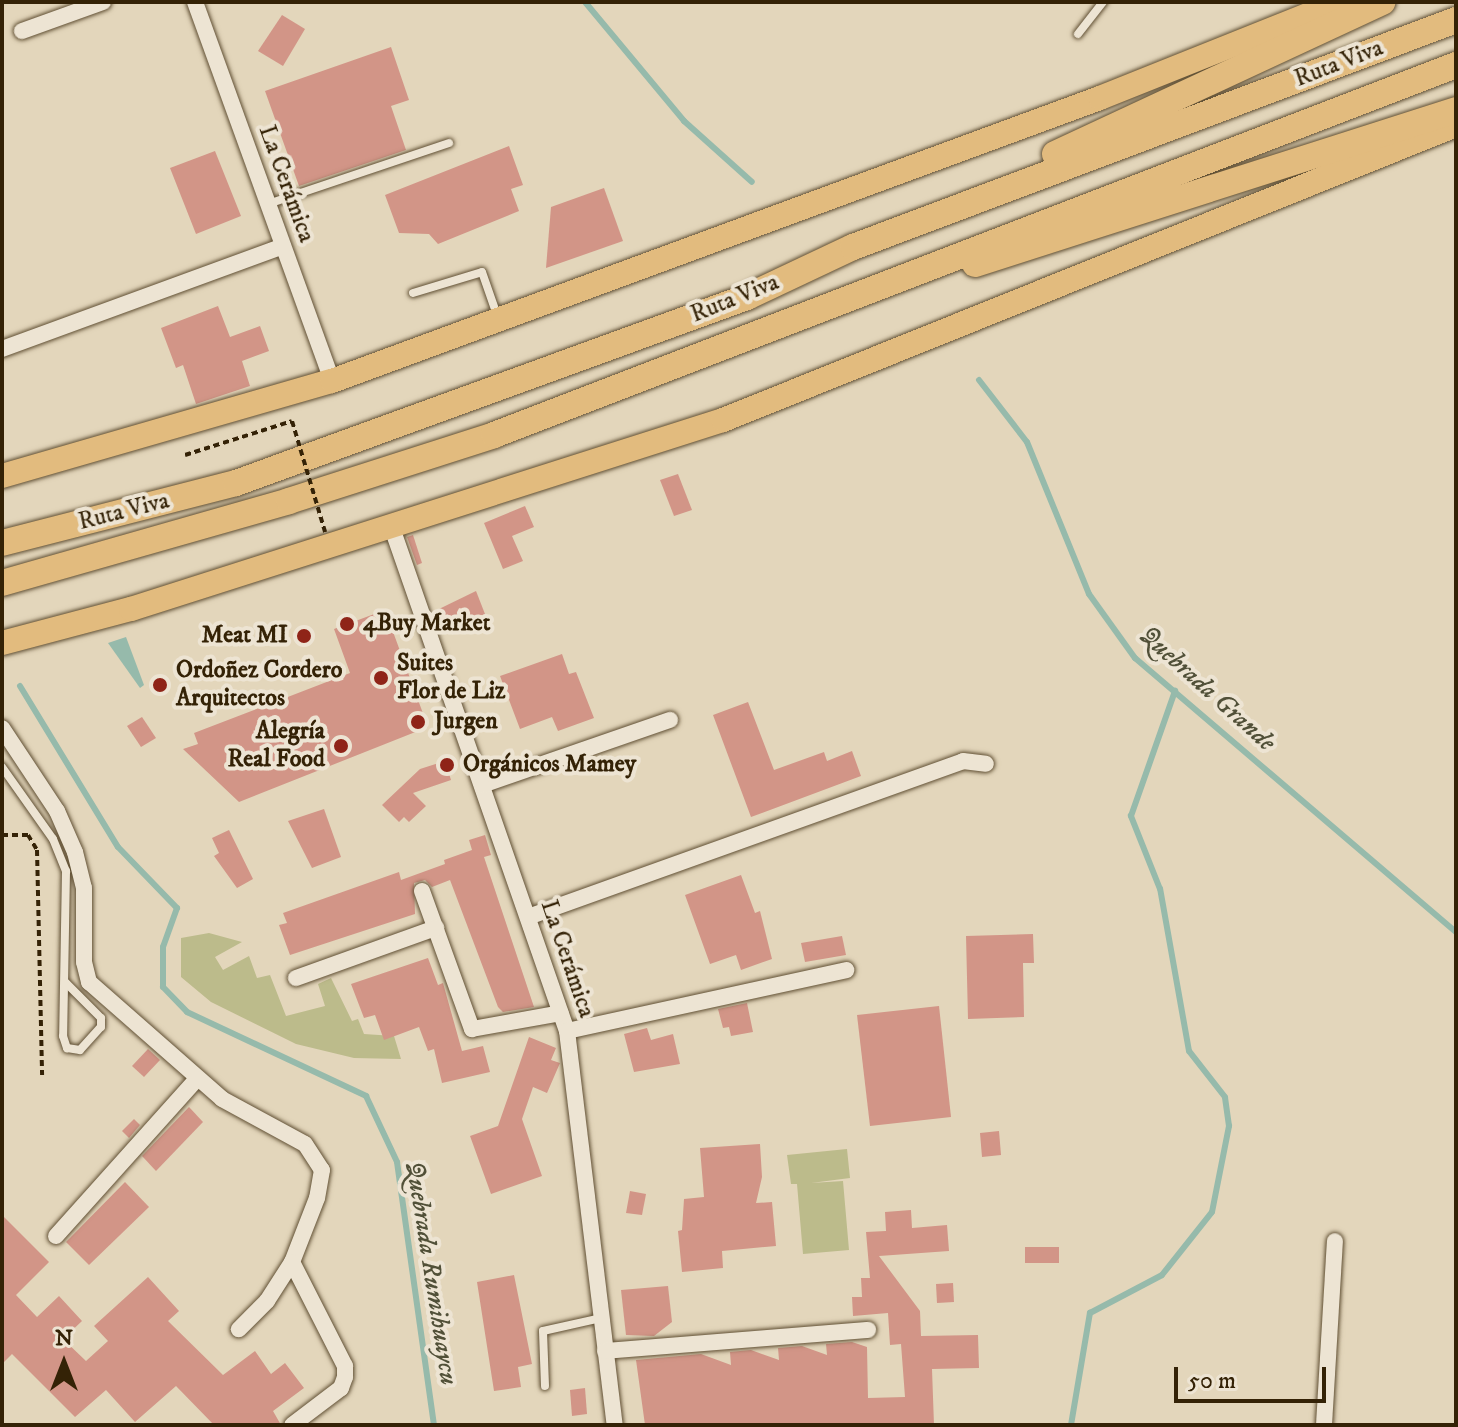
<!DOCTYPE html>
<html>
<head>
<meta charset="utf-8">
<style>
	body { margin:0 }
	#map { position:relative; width:1458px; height:1427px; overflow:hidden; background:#e3d6bb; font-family:"IM FELL DW Pica",serif }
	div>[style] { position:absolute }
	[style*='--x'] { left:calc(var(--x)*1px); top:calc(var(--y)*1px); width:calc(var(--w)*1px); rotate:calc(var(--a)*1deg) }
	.green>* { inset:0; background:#bcbb8b }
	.water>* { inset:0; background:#96baab }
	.stream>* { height:6px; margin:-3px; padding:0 3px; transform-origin:3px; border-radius:3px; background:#96baab }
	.building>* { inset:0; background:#d29587 }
	.path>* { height:4px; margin-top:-2px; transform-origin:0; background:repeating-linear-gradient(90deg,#342206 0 6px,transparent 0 10px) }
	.roads { filter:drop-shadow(0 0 2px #604f33) drop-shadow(0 0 2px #604f33) }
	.service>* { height:8px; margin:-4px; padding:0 4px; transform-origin:4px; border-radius:4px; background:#ede4d3 }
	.minor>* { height:16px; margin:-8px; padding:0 8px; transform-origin:8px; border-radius:8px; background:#ede4d3 }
	.primary>* { height:24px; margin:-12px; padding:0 12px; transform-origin:12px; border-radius:12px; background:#e2bb7e }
	.trunk>* { height:26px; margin:-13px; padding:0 13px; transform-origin:13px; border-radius:13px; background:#e2bb7e }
	.path-bridge>* { height:4px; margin-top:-2px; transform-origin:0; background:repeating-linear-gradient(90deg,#342206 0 6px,transparent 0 10px) }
	.dots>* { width:22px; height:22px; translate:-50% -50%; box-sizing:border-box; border:4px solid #ede4d3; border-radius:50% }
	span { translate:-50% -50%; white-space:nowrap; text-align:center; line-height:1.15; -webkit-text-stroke:8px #ede4d3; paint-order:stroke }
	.street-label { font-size:24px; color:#342206 }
	.poi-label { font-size:24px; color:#342206; font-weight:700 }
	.left { translate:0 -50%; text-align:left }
	.right { translate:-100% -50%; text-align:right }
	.water-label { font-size:26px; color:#515038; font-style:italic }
	.frame { position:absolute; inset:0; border:4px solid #342206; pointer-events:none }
	.north { position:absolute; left:24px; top:1323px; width:80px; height:80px; -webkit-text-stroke:6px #ede4d3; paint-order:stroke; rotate:0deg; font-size:22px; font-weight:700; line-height:32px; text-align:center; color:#342206 }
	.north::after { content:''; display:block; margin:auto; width:28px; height:36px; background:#342206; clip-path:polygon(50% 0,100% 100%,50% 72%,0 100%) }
	.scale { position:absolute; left:1174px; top:1367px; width:152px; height:36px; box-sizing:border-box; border:4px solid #342206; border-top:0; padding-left:10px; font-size:24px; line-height:28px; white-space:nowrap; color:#342206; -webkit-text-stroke:6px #ede4d3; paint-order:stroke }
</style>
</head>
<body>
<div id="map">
	<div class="green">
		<i style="clip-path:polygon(209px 933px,242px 942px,215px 957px,223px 970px,249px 956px,257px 978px,270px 975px,286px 1016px,325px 1006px,318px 984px,331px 978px,352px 1021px,358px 1019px,364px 1034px,394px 1036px,401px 1059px,354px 1058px,296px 1044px,211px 1002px,181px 977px,181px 938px)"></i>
		<i style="clip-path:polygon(847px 1149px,850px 1178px,811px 1183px,843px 1181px,849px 1250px,803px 1254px,797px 1184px,791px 1184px,787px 1155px)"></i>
	</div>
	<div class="water">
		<i style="clip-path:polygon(126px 637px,144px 685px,140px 688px,108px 643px)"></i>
	</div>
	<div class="stream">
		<i style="--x:585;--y:2;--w:155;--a:50.2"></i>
		<i style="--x:684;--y:121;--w:91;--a:41.9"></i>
		<i style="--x:979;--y:380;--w:78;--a:52.3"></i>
		<i style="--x:1027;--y:442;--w:164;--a:67.8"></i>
		<i style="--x:1089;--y:594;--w:79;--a:54.3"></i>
		<i style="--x:1135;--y:658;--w:422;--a:40.5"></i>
		<i style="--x:20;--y:686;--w:188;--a:58.7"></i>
		<i style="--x:118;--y:847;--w:85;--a:46"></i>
		<i style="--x:177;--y:908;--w:41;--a:109.7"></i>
		<i style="--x:163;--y:947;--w:40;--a:90"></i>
		<i style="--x:163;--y:987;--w:35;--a:46"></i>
		<i style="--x:187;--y:1012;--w:198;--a:25.1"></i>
		<i style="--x:366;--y:1096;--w:73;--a:64.8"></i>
		<i style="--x:397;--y:1162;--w:266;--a:82"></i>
		<i style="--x:1071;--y:1425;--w:114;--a:-80.4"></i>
		<i style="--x:1090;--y:1313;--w:81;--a:-27.8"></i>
		<i style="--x:1162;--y:1275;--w:80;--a:-51.6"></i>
		<i style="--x:1212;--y:1212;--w:88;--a:-78.8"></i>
		<i style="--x:1229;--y:1126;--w:29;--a:-98"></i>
		<i style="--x:1225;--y:1097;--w:58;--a:-128"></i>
		<i style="--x:1189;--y:1051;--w:165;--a:-100.1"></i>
		<i style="--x:1160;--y:889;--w:79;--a:-111.7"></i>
		<i style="--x:1131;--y:816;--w:133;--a:-70.6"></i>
	</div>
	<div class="building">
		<i style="clip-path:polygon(282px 15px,305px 29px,283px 66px,258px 51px)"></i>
		<i style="clip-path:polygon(391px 47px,409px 100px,391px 106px,406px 150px,299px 186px,265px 91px)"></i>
		<i style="clip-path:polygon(509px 146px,523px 185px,511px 189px,519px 211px,438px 244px,429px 234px,399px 233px,385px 195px)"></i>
		<i style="clip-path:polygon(215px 151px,241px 216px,196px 234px,170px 168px)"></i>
		<i style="clip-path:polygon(604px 188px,623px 241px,546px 268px,551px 207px)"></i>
		<i style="clip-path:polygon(218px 306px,230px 337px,260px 326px,269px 351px,242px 361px,250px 386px,196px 404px,183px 365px,176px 368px,161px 328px)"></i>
		<i style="clip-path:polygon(678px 474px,692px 510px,674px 516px,660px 480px)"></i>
		<i style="clip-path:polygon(525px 506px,534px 527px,512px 536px,523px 561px,503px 569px,484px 523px)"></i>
		<i style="clip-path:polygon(413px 535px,422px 563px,417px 565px,407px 537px)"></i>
		<i style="clip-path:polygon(476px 591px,485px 614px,446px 629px,439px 609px)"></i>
		<i style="clip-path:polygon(385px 610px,428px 727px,239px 802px,183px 749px,198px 744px,194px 733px,350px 673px,334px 629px)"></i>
		<i style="clip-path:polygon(562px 654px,569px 674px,576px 672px,594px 718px,558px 731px,552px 717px,520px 729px,500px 676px)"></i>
		<i style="clip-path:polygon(748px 702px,774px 770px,824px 752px,827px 761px,852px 751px,861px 776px,751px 817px,713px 715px)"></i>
		<i style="clip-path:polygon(142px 717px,156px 738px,141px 747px,127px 726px)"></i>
		<i style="clip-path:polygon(445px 761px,451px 780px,413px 793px,426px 806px,409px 822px,404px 817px,399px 822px,382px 805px,420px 769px)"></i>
		<i style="clip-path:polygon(324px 809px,341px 857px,312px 868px,288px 821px)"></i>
		<i style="clip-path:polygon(229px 830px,253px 879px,237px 888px,214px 856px,219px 853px,212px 838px)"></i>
		<i style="clip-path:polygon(485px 835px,491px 855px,484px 857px,534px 1007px,503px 1012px,498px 1007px,450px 880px,432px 887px,425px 880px,414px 883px,415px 914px,290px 955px,279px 925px,287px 923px,283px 913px,399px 872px,401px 880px,445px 864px,444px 860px,472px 850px,469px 840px)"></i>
		<i style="clip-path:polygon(741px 875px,755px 913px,760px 911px,772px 959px,741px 970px,736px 955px,710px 964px,685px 895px)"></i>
		<i style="clip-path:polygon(1033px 934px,1034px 963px,1023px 963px,1024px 1017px,968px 1019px,966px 936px)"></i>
		<i style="clip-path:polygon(842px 936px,846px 955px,805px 962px,801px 943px)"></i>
		<i style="clip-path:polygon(428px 958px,438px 985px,443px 983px,462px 1051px,483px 1046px,490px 1072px,442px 1083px,434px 1049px,428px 1051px,419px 1027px,384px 1040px,375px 1015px,364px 1018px,351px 984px)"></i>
		<i style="clip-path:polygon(747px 1003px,753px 1032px,731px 1036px,729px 1027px,723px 1028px,718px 1009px)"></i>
		<i style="clip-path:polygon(939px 1006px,951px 1117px,870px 1126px,857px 1015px)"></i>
		<i style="clip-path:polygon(647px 1028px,651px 1040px,673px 1034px,680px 1064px,634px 1072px,624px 1034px)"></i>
		<i style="clip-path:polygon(529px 1037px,556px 1048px,551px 1060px,560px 1063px,547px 1093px,533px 1087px,522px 1119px,542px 1176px,491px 1194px,470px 1136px,498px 1126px)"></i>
		<i style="clip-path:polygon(148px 1049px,160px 1060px,144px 1077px,132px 1066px)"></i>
		<i style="clip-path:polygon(189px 1107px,203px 1122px,156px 1171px,142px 1156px)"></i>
		<i style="clip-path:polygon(134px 1119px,140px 1125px,129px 1138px,122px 1131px)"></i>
		<i style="clip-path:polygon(999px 1131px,1001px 1155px,982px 1157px,980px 1133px)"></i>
		<i style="clip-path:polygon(760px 1144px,762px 1177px,756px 1203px,772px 1202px,776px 1246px,722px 1251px,723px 1268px,682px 1272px,678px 1231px,682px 1230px,684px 1199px,704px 1197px,700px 1148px)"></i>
		<i style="clip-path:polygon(125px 1182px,149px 1207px,89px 1265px,66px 1242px)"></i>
		<i style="clip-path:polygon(630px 1191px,646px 1194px,642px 1215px,626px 1213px)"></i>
		<i style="clip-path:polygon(911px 1210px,912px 1228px,947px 1225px,949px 1251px,879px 1256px,920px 1311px,921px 1336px,978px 1335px,979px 1368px,932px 1369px,934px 1425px,645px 1425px,636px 1360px,701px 1354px,731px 1365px,730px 1352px,751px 1350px,779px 1360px,778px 1348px,802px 1346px,827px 1355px,826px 1344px,852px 1342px,867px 1347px,868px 1398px,905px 1397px,901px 1344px,890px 1345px,888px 1313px,853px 1316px,852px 1297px,862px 1297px,861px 1278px,870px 1278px,866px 1232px,886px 1231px,885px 1212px)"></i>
		<i style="clip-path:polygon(2px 1215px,49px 1262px,16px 1295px,37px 1317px,59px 1296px,82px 1321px,63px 1339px,86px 1361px,108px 1341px,94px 1326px,148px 1277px,179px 1311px,168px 1321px,223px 1375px,255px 1351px,271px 1374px,285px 1363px,304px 1388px,273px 1411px,281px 1425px,214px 1425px,176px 1386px,135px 1422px,106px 1390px,75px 1417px,12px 1354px,2px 1364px)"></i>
		<i style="clip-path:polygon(1025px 1247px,1059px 1247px,1059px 1263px,1025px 1263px)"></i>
		<i style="clip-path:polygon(514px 1275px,532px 1364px,518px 1367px,521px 1387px,494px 1391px,477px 1282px)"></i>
		<i style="clip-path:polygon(953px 1283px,954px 1302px,937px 1303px,936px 1284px)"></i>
		<i style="clip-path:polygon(668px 1286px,672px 1322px,654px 1336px,626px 1335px,621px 1290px)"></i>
		<i style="clip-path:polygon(585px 1388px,587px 1414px,572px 1416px,570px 1390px)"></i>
	</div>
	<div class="path">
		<i style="--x:185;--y:455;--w:112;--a:-17.6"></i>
		<i style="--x:2;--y:835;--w:26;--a:0"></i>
		<i style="--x:28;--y:835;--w:17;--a:59"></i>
		<i style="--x:37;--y:850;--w:225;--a:88.7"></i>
	</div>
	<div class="roads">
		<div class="service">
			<i style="--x:1078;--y:34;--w:41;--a:-52"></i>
			<i style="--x:268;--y:204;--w:191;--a:-18.6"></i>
			<i style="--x:413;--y:293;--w:72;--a:-16.9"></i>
			<i style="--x:482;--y:272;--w:49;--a:70.8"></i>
			<i style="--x:2;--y:767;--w:88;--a:54.7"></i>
			<i style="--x:53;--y:839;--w:35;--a:68"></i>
			<i style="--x:66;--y:871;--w:165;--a:91"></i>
			<i style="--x:63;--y:1036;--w:13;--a:72"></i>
			<i style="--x:67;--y:1048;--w:13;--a:9"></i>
			<i style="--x:80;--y:1050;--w:31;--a:-48"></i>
			<i style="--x:101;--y:1027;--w:9;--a:-90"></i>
			<i style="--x:101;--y:1018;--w:51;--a:-135"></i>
			<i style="--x:545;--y:1386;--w:55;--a:-92.1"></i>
			<i style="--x:543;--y:1331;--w:59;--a:-12.6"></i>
		</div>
		<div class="minor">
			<i style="--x:195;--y:2;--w:403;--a:70.1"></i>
			<i style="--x:22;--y:31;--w:86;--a:-19.7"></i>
			<i style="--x:2;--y:349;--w:299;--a:-20.1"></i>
			<i style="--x:392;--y:528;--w:533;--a:70.82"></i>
			<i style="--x:567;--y:1031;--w:397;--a:83.1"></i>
			<i style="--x:2;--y:728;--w:100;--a:56.5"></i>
			<i style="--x:57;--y:811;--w:45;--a:66.3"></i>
			<i style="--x:75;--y:852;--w:37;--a:76"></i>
			<i style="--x:84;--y:888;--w:74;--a:90"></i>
			<i style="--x:84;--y:962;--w:21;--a:76"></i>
			<i style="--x:89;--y:982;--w:177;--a:41.3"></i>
			<i style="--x:222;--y:1099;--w:94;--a:28.5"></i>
			<i style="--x:305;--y:1144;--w:31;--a:57"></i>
			<i style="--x:322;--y:1170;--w:28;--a:100"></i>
			<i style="--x:317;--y:1198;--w:69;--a:111.3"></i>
			<i style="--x:292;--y:1262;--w:46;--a:122.7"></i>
			<i style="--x:267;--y:1301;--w:40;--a:135"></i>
			<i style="--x:482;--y:785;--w:199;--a:-19.1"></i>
			<i style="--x:422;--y:891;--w:147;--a:70.1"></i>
			<i style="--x:472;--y:1029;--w:90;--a:-10.2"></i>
			<i style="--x:528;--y:917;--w:462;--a:-19.7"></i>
			<i style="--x:963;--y:761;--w:23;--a:7"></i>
			<i style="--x:296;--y:978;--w:149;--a:-19.7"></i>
			<i style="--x:567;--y:1031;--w:286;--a:-12.3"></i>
			<i style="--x:56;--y:1236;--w:211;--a:-48.1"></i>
			<i style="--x:292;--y:1262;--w:117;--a:63"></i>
			<i style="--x:345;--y:1366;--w:11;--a:90"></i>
			<i style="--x:345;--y:1377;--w:12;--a:110"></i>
			<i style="--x:341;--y:1388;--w:61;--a:142.9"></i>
			<i style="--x:605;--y:1351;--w:264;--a:-4.6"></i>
			<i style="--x:1324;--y:1425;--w:184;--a:-86.6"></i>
		</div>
		<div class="primary">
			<i style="--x:2;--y:476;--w:343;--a:-16.1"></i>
			<i style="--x:332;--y:381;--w:818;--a:-20.23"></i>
			<i style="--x:1100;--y:98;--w:258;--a:-21.8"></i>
			<i style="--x:2;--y:643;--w:133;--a:-14.8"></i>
			<i style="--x:131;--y:609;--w:621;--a:-17.71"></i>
			<i style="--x:723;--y:420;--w:790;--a:-21.92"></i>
		</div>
		<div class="trunk">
			<i style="--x:1055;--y:154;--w:361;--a:-24.9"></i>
			<i style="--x:975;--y:264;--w:505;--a:-17.75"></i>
			<i style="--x:2;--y:543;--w:242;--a:-14.4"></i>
			<i style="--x:236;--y:483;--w:544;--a:-20"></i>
			<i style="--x:747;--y:297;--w:117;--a:-25.3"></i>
			<i style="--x:853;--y:247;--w:644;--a:-20.63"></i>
			<i style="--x:2;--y:583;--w:298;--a:-15.9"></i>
			<i style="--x:289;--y:501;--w:215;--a:-17.8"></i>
			<i style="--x:494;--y:435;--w:1031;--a:-21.04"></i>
		</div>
	</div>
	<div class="path-bridge">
		<i style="--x:292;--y:421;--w:116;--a:73.4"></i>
	</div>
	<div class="dots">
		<i style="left:347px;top:624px;background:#8f2418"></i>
		<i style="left:304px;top:636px;background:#8f2418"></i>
		<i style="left:381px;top:678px;background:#8f2418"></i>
		<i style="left:160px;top:685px;background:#8f2418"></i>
		<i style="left:418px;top:722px;background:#8f2418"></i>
		<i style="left:341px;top:746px;background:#8f2418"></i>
		<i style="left:447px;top:765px;background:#8f2418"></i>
	</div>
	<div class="street-label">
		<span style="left:1339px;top:64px;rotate:-21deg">Ruta Viva</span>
		<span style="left:286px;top:184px;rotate:70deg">La Cerámica</span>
		<span style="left:735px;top:299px;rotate:-22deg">Ruta Viva</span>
		<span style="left:124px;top:512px;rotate:-14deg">Ruta Viva</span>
		<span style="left:567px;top:959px;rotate:71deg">La Cerámica</span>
	</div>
	<div class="poi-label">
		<span class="left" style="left:363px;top:624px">4Buy Market</span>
		<span class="right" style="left:288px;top:636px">Meat MI</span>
		<span class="left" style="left:397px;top:678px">Suites<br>Flor de Liz</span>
		<span class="left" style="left:176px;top:685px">Ordoñez Cordero<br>Arquitectos</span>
		<span class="left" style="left:434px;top:722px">Jurgen</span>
		<span class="right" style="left:325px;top:746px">Alegría<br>Real Food</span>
		<span class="left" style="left:463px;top:765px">Orgánicos Mamey</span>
	</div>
	<div class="water-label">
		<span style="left:1207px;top:689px;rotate:42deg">Quebrada Grande</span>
		<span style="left:431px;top:1273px;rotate:81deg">Quebrada Rumihuaycu</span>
	</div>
	<div class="frame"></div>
	<div class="north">N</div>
	<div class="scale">50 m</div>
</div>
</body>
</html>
